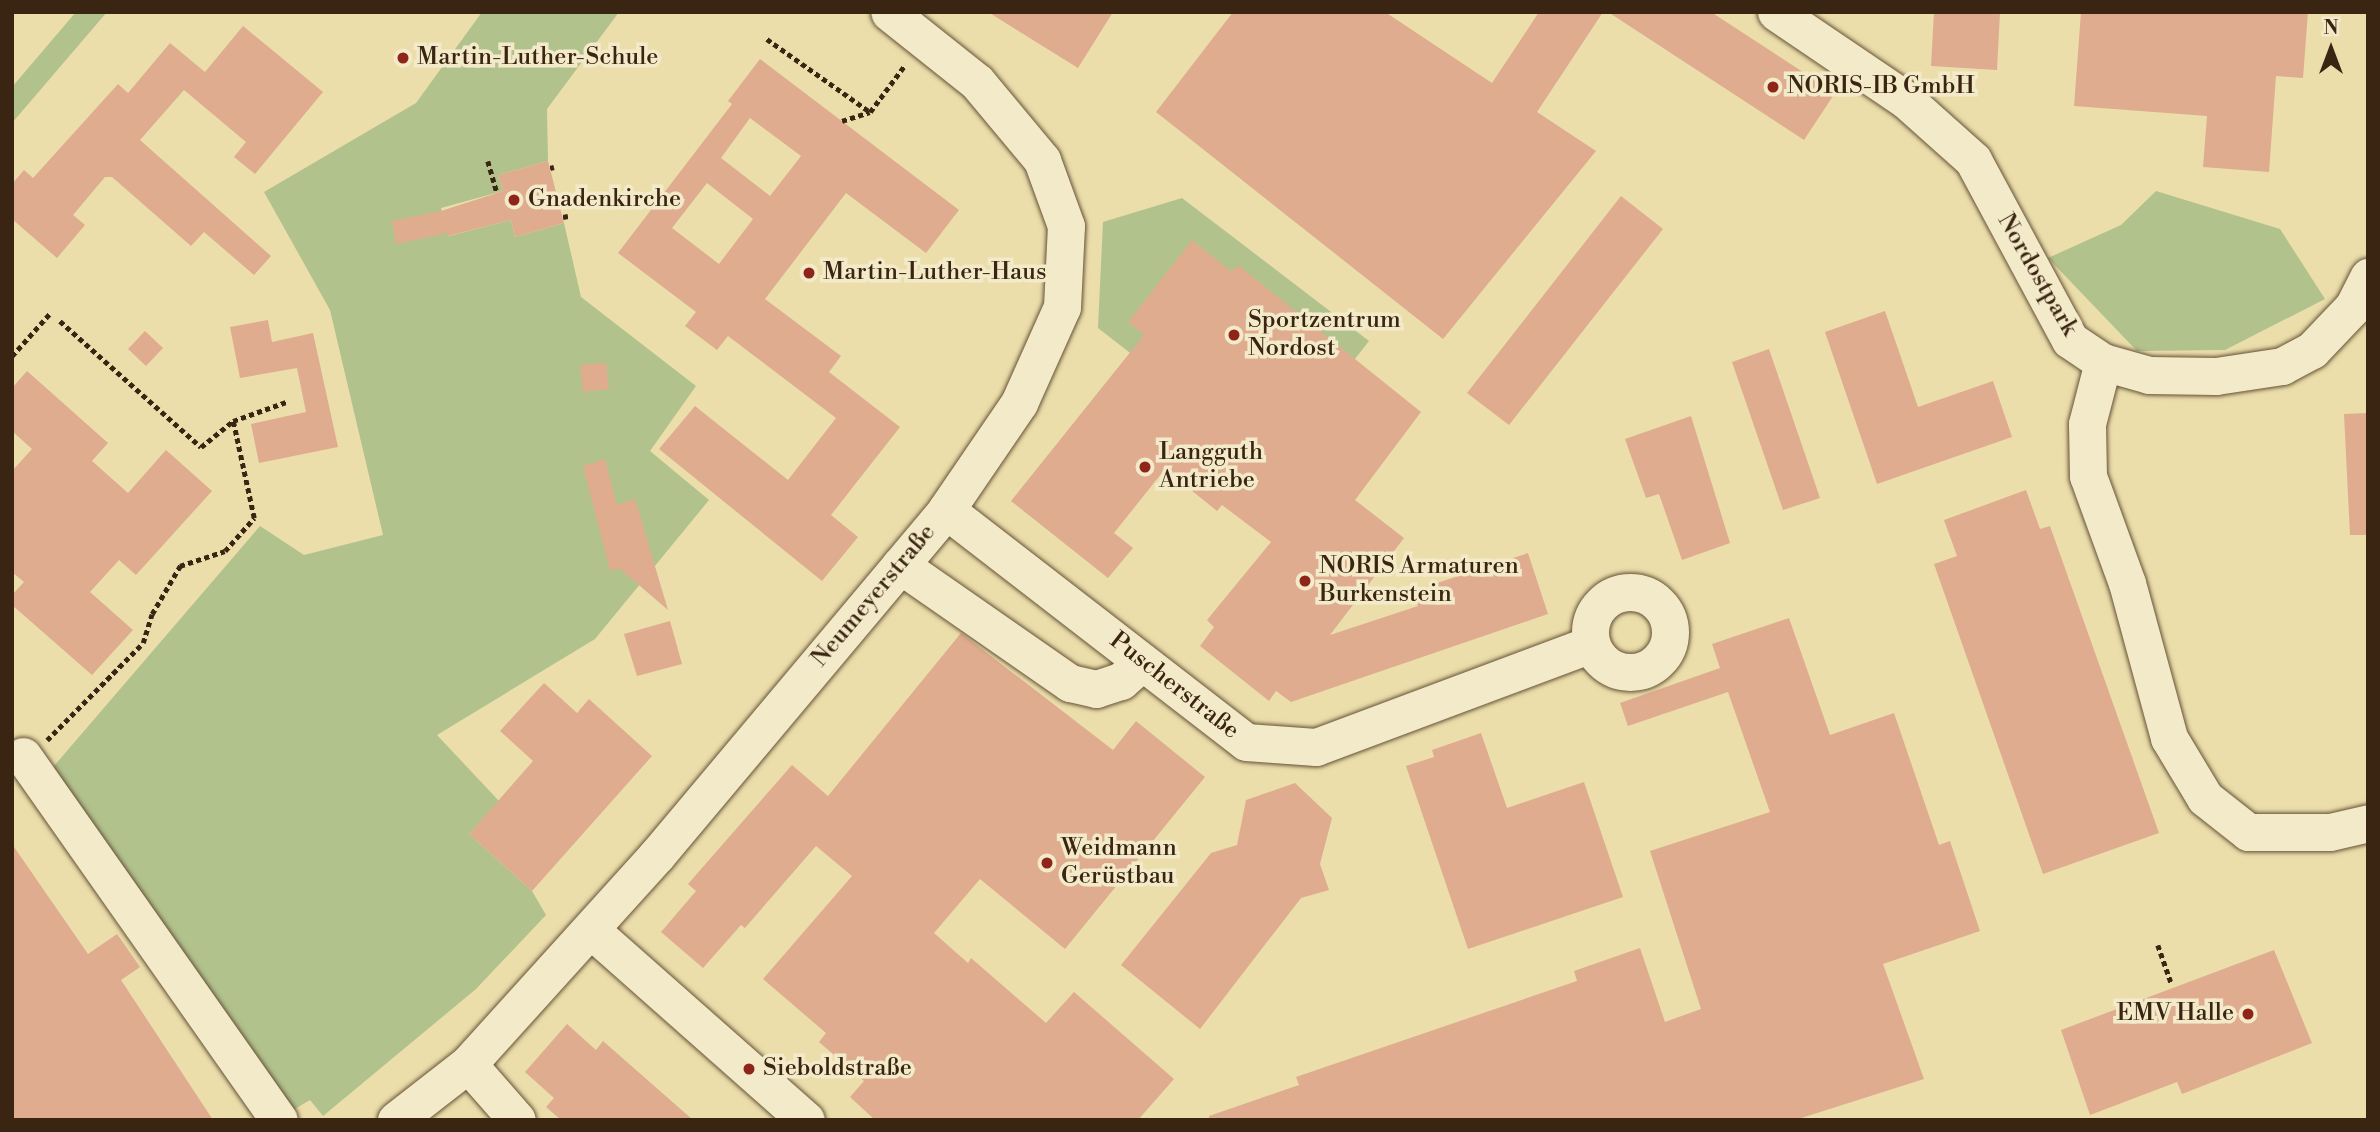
<!DOCTYPE html>
<html>
<head>
<meta charset="utf-8">
<style>
	body { margin:0 }
	#map { position:relative; width:2380px; height:1132px; overflow:hidden; background:#ebdeaa; font-family:"Libre Bodoni",serif }
	div>[style] { position:absolute }
	[style*='--x'] { left:calc(var(--x)*1px); top:calc(var(--y)*1px); width:calc(var(--w)*1px); rotate:calc(var(--a)*1deg) }
	.green>* { inset:0; background:#b1c28d }
	.building>* { inset:0; background:#dfac90 }
	.path>* { height:4.5px; margin-top:-2.25px; transform-origin:0; background:repeating-linear-gradient(90deg,#3a2412 0 5px,transparent 0 8.5px) }
	.roads { filter:drop-shadow(0 0 2px #665238) drop-shadow(0 0 2px #665238) }
	.minor>* { height:37px; margin:-18.5px; padding:0 18.5px; transform-origin:18.5px; border-radius:18.5px; background:#f2eac8 }
	.minor>.ring { margin:-18.5px; padding:0; box-sizing:content-box; background:none; border:37px solid #f2eac8; border-radius:50% }
	.dots>* { width:19px; height:19px; translate:-50% -50%; box-sizing:border-box; border:4px solid #f2eac8; border-radius:50% }
	span { translate:-50% -50%; white-space:nowrap; text-align:center; line-height:1.15; -webkit-text-stroke:7px #f2eac8; paint-order:stroke }
	.poi-label { font-size:24px; color:#3a2412 }
	.left { translate:0 -50%; text-align:left }
	.right { translate:-100% -50%; text-align:right }
	.street-label { font-size:24px; color:#3a2412 }
	.frame { position:absolute; inset:0; border:14px solid #3a2412; pointer-events:none }
	.north { position:absolute; left:2296px; top:14px; width:70px; height:70px; -webkit-text-stroke:5px #f2eac8; paint-order:stroke; rotate:0deg; font-size:19px; font-weight:700; line-height:28px; text-align:center; color:#3a2412 }
	.north::after { content:''; display:block; margin:auto; width:24px; height:32px; background:#3a2412; clip-path:polygon(50% 0,100% 100%,50% 72%,0 100%) }
</style>
</head>
<body>
<div id="map">
	<div class="green">
		<i style="clip-path:polygon(76px 12px,107px 12px,12px 123px,12px 87px)"></i>
		<i style="clip-path:polygon(482px 12px,619px 12px,547px 109px,548px 161px,498px 175px,503px 191px,441px 208px,449px 236px,511px 220px,515px 237px,564px 223px,581px 297px,696px 386px,650px 451px,709px 500px,595px 639px,437px 735px,499px 801px,469px 834px,532px 891px,546px 915px,476px 989px,323px 1116px,310px 1100px,288px 1113px,48px 773px,260px 526px,304px 555px,383px 535px,330px 310px,264px 192px,416px 103px)"></i>
		<i style="clip-path:polygon(2156px 191px,2280px 229px,2325px 299px,2225px 350px,2137px 351px,2048px 258px,2121px 225px)"></i>
		<i style="clip-path:polygon(1182px 198px,1369px 341px,1273px 464px,1098px 328px,1103px 222px)"></i>
	</div>
	<div class="building">
		<i style="clip-path:polygon(988px 12px,1113px 12px,1078px 68px)"></i>
		<i style="clip-path:polygon(1233px 12px,1385px 12px,1492px 83px,1539px 12px,1603px 12px,1537px 112px,1596px 151px,1443px 339px,1156px 112px)"></i>
		<i style="clip-path:polygon(1608px 12px,1711px 12px,1835px 93px,1804px 140px)"></i>
		<i style="clip-path:polygon(1934px 12px,2000px 12px,1997px 70px,1931px 66px)"></i>
		<i style="clip-path:polygon(2081px 12px,2308px 12px,2303px 78px,2276px 76px,2269px 172px,2203px 167px,2207px 116px,2074px 106px)"></i>
		<i style="clip-path:polygon(243px 26px,323px 92px,255px 174px,234px 157px,246px 142px,184px 90px,140px 140px,271px 256px,254px 275px,204px 232px,191px 246px,112px 177px,105px 177px,73px 215px,85px 225px,57px 258px,12px 219px,12px 184px,24px 170px,33px 178px,118px 84px,128px 93px,170px 43px,205px 72px)"></i>
		<i style="clip-path:polygon(evenodd,760px 59px,959px 210px,926px 253px,846px 193px,765px 299px,841px 356px,829px 372px,900px 427px,831px 515px,858px 537px,822px 581px,659px 449px,695px 406px,788px 480px,836px 418px,728px 336px,717px 350px,685px 326px,696px 312px,618px 253px,732px 104px,728px 101px,760px 59px,750px 118px,801px 156px,770px 196px,721px 158px,750px 118px,760px 59px,707px 183px,753px 219px,719px 264px,672px 228px,707px 183px)"></i>
		<i style="clip-path:polygon(548px 161px,564px 223px,515px 237px,511px 220px,448px 236px,447px 233px,396px 244px,392px 221px,441px 211px,503px 191px,498px 175px)"></i>
		<i style="clip-path:polygon(1621px 196px,1663px 229px,1509px 425px,1467px 393px)"></i>
		<i style="clip-path:polygon(1192px 240px,1232px 272px,1238px 265px,1421px 412px,1355px 500px,1404px 538px,1330px 635px,1418px 606px,1413px 591px,1528px 553px,1548px 614px,1291px 702px,1276px 691px,1269px 701px,1200px 646px,1214px 627px,1207px 620px,1271px 542px,1222px 505px,1217px 511px,1165px 469px,1114px 533px,1133px 548px,1108px 578px,1011px 501px,1144px 335px,1128px 322px)"></i>
		<i style="clip-path:polygon(1885px 311px,1918px 407px,1993px 381px,2012px 437px,1877px 484px,1825px 332px)"></i>
		<i style="clip-path:polygon(268px 320px,272px 342px,313px 333px,338px 447px,259px 463px,251px 424px,306px 412px,297px 368px,240px 378px,230px 327px)"></i>
		<i style="clip-path:polygon(145px 331px,163px 348px,146px 366px,128px 349px)"></i>
		<i style="clip-path:polygon(1769px 349px,1820px 498px,1783px 510px,1732px 362px)"></i>
		<i style="clip-path:polygon(606px 363px,609px 389px,583px 392px,580px 365px)"></i>
		<i style="clip-path:polygon(27px 371px,108px 443px,92px 461px,128px 493px,166px 450px,212px 491px,136px 575px,119px 560px,90px 592px,133px 630px,92px 675px,12px 605px,12px 595px,24px 582px,12px 572px,12px 471px,32px 449px,12px 431px,12px 388px)"></i>
		<i style="clip-path:polygon(2368px 413px,2368px 535px,2350px 535px,2344px 414px)"></i>
		<i style="clip-path:polygon(1691px 416px,1730px 543px,1682px 560px,1659px 494px,1646px 498px,1625px 439px)"></i>
		<i style="clip-path:polygon(605px 459px,617px 505px,635px 499px,668px 610px,619px 568px,610px 571px,583px 466px)"></i>
		<i style="clip-path:polygon(2026px 490px,2040px 529px,2050px 526px,2159px 833px,2043px 874px,1934px 564px,1957px 556px,1944px 520px)"></i>
		<i style="clip-path:polygon(1789px 618px,1830px 735px,1894px 713px,1939px 845px,1950px 841px,1980px 931px,1883px 964px,1924px 1079px,1795px 1120px,1209px 1120px,1209px 1116px,1299px 1085px,1296px 1077px,1577px 981px,1574px 971px,1640px 948px,1665px 1022px,1701px 1009px,1650px 851px,1770px 812px,1728px 692px,1628px 726px,1620px 703px,1720px 668px,1712px 644px)"></i>
		<i style="clip-path:polygon(670px 621px,682px 664px,637px 676px,624px 634px)"></i>
		<i style="clip-path:polygon(961px 633px,1113px 750px,1136px 721px,1205px 777px,1065px 949px,980px 879px,934px 933px,968px 963px,971px 958px,1046px 1023px,1074px 992px,1174px 1079px,1138px 1120px,875px 1120px,850px 1097px,864px 1081px,819px 1042px,826px 1033px,763px 979px,852px 876px,816px 846px,745px 928px,741px 925px,703px 968px,661px 932px,696px 891px,688px 884px,792px 765px,828px 796px)"></i>
		<i style="clip-path:polygon(544px 683px,577px 713px,589px 699px,652px 756px,532px 891px,469px 834px,533px 761px,500px 731px)"></i>
		<i style="clip-path:polygon(1481px 733px,1507px 808px,1584px 782px,1623px 897px,1468px 949px,1406px 766px,1434px 757px,1432px 750px)"></i>
		<i style="clip-path:polygon(1295px 783px,1332px 818px,1320px 864px,1329px 890px,1301px 898px,1200px 1029px,1121px 965px,1211px 853px,1237px 845px,1246px 800px)"></i>
		<i style="clip-path:polygon(12px 844px,88px 954px,117px 934px,140px 967px,121px 980px,213px 1120px,12px 1120px)"></i>
		<i style="clip-path:polygon(2274px 950px,2312px 1043px,2182px 1094px,2177px 1082px,2090px 1115px,2061px 1030px)"></i>
		<i style="clip-path:polygon(567px 1024px,596px 1050px,603px 1041px,693px 1120px,561px 1120px,546px 1107px,554px 1098px,525px 1072px)"></i>
	</div>
	<div class="path">
		<i style="--x:767;--y:39;--w:126;--a:35.3"></i>
		<i style="--x:842;--y:121;--w:29;--a:-18"></i>
		<i style="--x:870;--y:112;--w:59;--a:-53.3"></i>
		<i style="--x:488;--y:161;--w:32;--a:74"></i>
		<i style="--x:550;--y:168;--w:4;--a:-14"></i>
		<i style="--x:563;--y:217;--w:5;--a:-11"></i>
		<i style="--x:60;--y:321;--w:189;--a:41.8"></i>
		<i style="--x:201;--y:447;--w:41;--a:-39.1"></i>
		<i style="--x:12;--y:356;--w:59;--a:-48.4"></i>
		<i style="--x:47;--y:740;--w:136;--a:-45.3"></i>
		<i style="--x:143;--y:643;--w:30;--a:-73"></i>
		<i style="--x:152;--y:614;--w:56;--a:-59.7"></i>
		<i style="--x:180;--y:566;--w:47;--a:-18.4"></i>
		<i style="--x:225;--y:551;--w:44;--a:-48.7"></i>
		<i style="--x:254;--y:518;--w:99;--a:-102.2"></i>
		<i style="--x:233;--y:421;--w:59;--a:-19.7"></i>
		<i style="--x:2158;--y:945;--w:42;--a:70.7"></i>
	</div>
	<div class="roads">
		<div class="minor">
			<i style="--x:1776;--y:12;--w:157;--a:34.1"></i>
			<i style="--x:1906;--y:100;--w:90;--a:41.8"></i>
			<i style="--x:1973;--y:160;--w:204;--a:61.7"></i>
			<i style="--x:2070;--y:340;--w:40;--a:34"></i>
			<i style="--x:2103;--y:362;--w:48;--a:15.8"></i>
			<i style="--x:2149;--y:375;--w:67;--a:0.9"></i>
			<i style="--x:2216;--y:376;--w:67;--a:-8.6"></i>
			<i style="--x:2282;--y:366;--w:34;--a:-28"></i>
			<i style="--x:2312;--y:350;--w:59;--a:-46.4"></i>
			<i style="--x:2353;--y:307;--w:34;--a:-63"></i>
			<i style="--x:2103;--y:362;--w:64;--a:104.5"></i>
			<i style="--x:2087;--y:424;--w:52;--a:88.9"></i>
			<i style="--x:2088;--y:476;--w:114;--a:70"></i>
			<i style="--x:2127;--y:583;--w:161;--a:74.8"></i>
			<i style="--x:2169;--y:738;--w:70;--a:59"></i>
			<i style="--x:2205;--y:798;--w:55;--a:38.3"></i>
			<i style="--x:2248;--y:832;--w:82;--a:0"></i>
			<i style="--x:2330;--y:832;--w:39;--a:-13"></i>
			<i style="--x:946;--y:510;--w:379;--a:37.7"></i>
			<i style="--x:1246;--y:742;--w:70;--a:4.1"></i>
			<i style="--x:1316;--y:747;--w:294;--a:-20.5"></i>
			<i style="--x:900;--y:565;--w:207;--a:34.8"></i>
			<i style="--x:1070;--y:683;--w:27;--a:13"></i>
			<i style="--x:1096;--y:689;--w:26;--a:-18"></i>
			<i style="--x:1121;--y:681;--w:28;--a:-42"></i>
			<i class="ring" style="left:1590px;top:592px;width:43px;height:43px"></i>
			<i style="--x:23;--y:756;--w:445;--a:54.9"></i>
			<i style="--x:591;--y:930;--w:287;--a:41.5"></i>
			<i style="--x:468;--y:1064;--w:74;--a:48.8"></i>
			<i style="--x:396;--y:1120;--w:91;--a:-37.9"></i>
			<i style="--x:468;--y:1064;--w:282;--a:-47.9"></i>
			<i style="--x:657;--y:855;--w:450;--a:-50"></i>
			<i style="--x:946;--y:510;--w:130;--a:-55.7"></i>
			<i style="--x:1019;--y:403;--w:105;--a:-65.9"></i>
			<i style="--x:1062;--y:307;--w:81;--a:-87.2"></i>
			<i style="--x:1066;--y:226;--w:70;--a:-110"></i>
			<i style="--x:1042;--y:160;--w:102;--a:-129.8"></i>
			<i style="--x:977;--y:82;--w:112;--a:-141.5"></i>
		</div>
	</div>
	<div class="dots">
		<i style="left:403px;top:58px;background:#8f2418"></i>
		<i style="left:1773px;top:87px;background:#8f2418"></i>
		<i style="left:514px;top:200px;background:#8f2418"></i>
		<i style="left:809px;top:273px;background:#8f2418"></i>
		<i style="left:1234px;top:335px;background:#8f2418"></i>
		<i style="left:1145px;top:467px;background:#8f2418"></i>
		<i style="left:1305px;top:581px;background:#8f2418"></i>
		<i style="left:1047px;top:863px;background:#8f2418"></i>
		<i style="left:2248px;top:1014px;background:#8f2418"></i>
		<i style="left:749px;top:1069px;background:#8f2418"></i>
	</div>
	<div class="poi-label">
		<span class="left" style="left:417px;top:58px">Martin-Luther-Schule</span>
		<span class="left" style="left:1787px;top:87px">NORIS-IB GmbH</span>
		<span class="left" style="left:528px;top:200px">Gnadenkirche</span>
		<span class="left" style="left:823px;top:273px">Martin-Luther-Haus</span>
		<span class="left" style="left:1248px;top:335px">Sportzentrum<br>Nordost</span>
		<span class="left" style="left:1159px;top:467px">Langguth<br>Antriebe</span>
		<span class="left" style="left:1319px;top:581px">NORIS Armaturen<br>Burkenstein</span>
		<span class="left" style="left:1061px;top:863px">Weidmann<br>Gerüstbau</span>
		<span class="right" style="left:2234px;top:1014px">EMV Halle</span>
		<span class="left" style="left:763px;top:1069px">Sieboldstraße</span>
	</div>
	<div class="street-label">
		<span style="left:2037px;top:275px;rotate:60deg">Nordostpark</span>
		<span style="left:874px;top:596px;rotate:-50deg">Neumeyerstraße</span>
		<span style="left:1174px;top:686px;rotate:38deg">Puscherstraße</span>
	</div>
	<div class="frame"></div>
	<div class="north">N</div>
</div>
</body>
</html>
